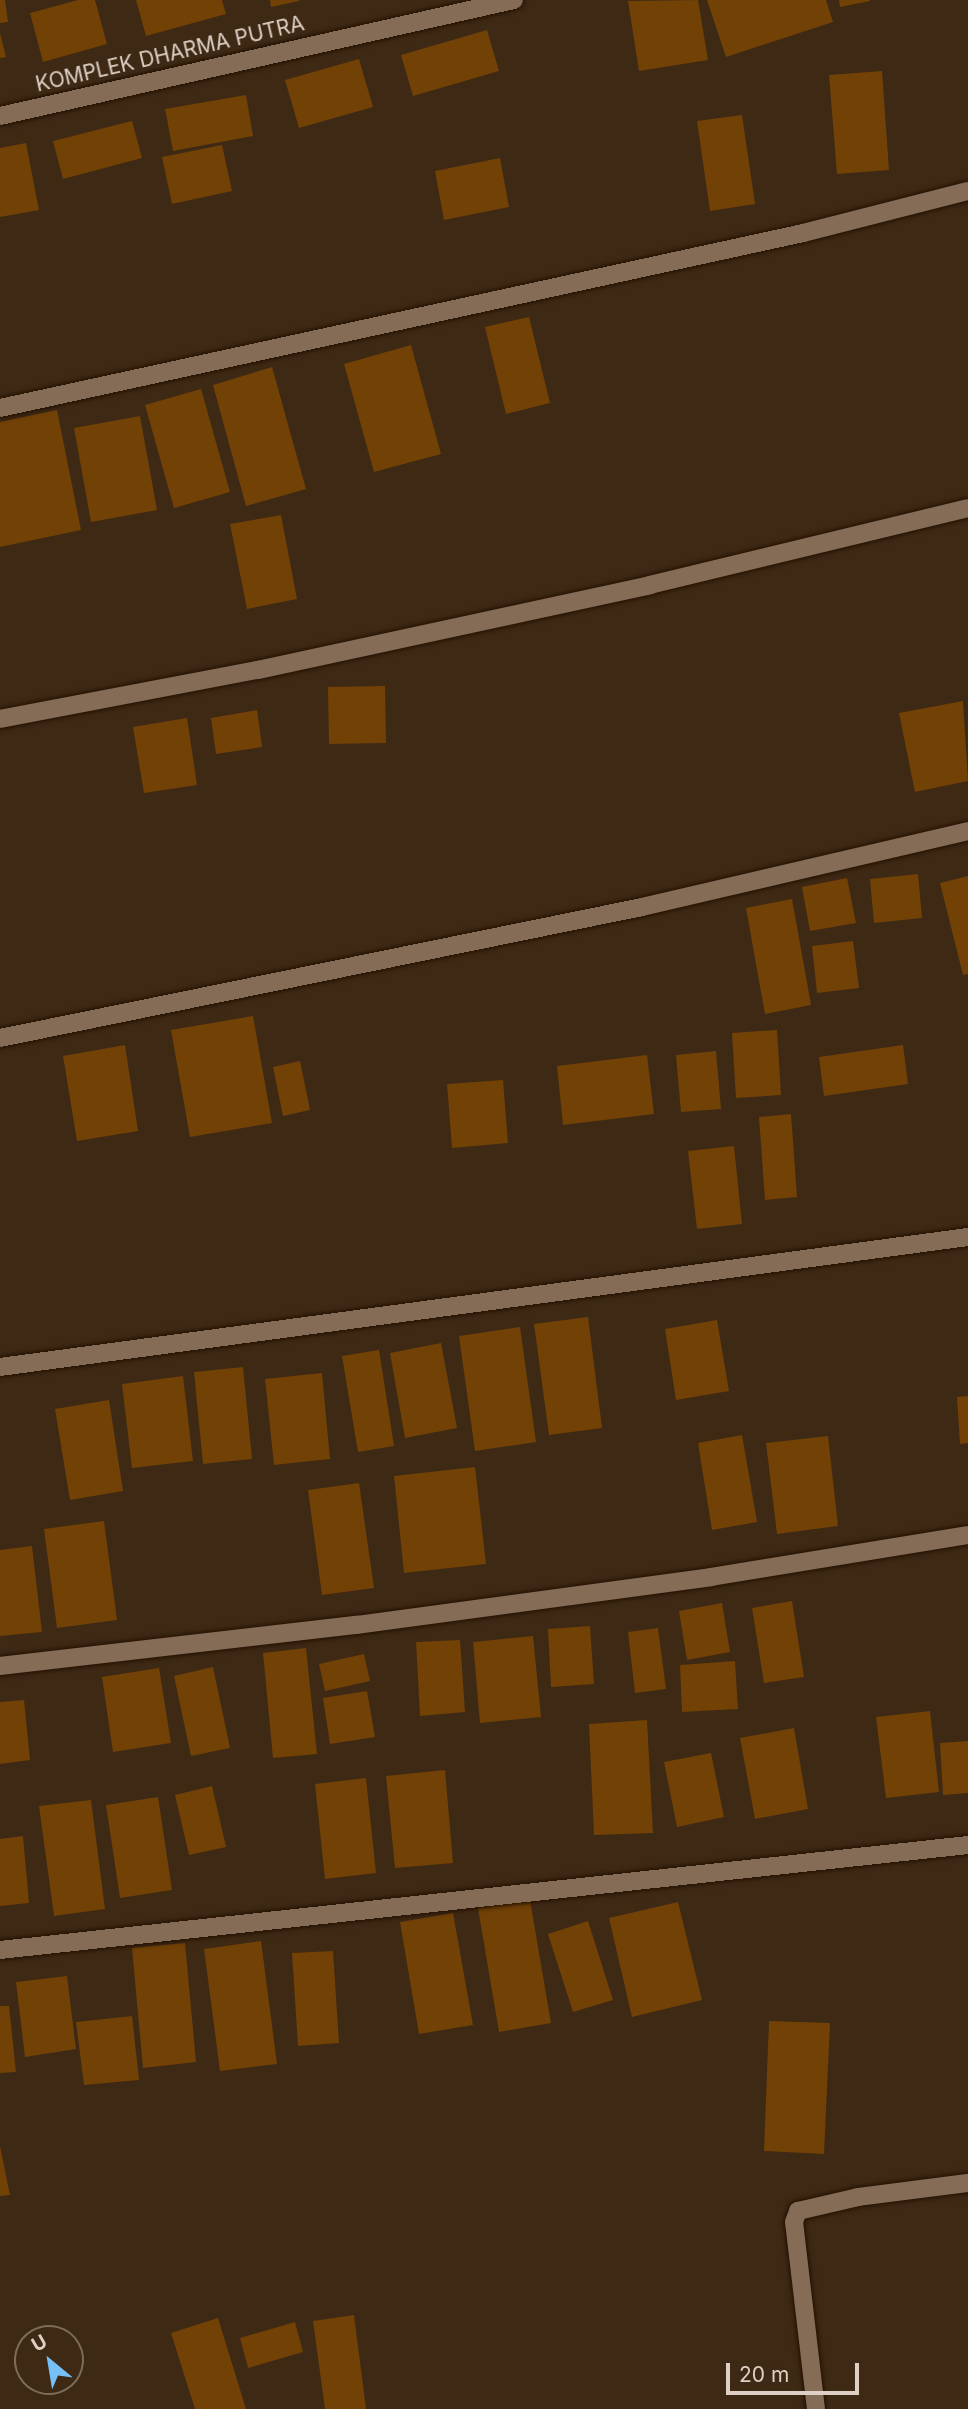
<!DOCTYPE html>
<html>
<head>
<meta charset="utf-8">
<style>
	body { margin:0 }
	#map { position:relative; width:968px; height:2409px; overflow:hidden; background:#3e2915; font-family:Inter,sans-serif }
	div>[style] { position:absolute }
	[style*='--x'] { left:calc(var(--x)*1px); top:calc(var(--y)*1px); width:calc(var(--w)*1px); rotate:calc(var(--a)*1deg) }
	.building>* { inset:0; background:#714106 }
	.roads { filter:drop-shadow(0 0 2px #241101) drop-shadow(0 0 2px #241101) }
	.street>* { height:18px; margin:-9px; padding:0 9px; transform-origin:9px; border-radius:9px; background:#856c57 }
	span { translate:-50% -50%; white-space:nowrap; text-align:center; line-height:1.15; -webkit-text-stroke:7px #3e2915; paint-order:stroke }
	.street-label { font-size:21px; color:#ded0c4 }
	.north { position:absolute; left:14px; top:2325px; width:70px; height:70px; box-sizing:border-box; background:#3e2915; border:2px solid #7e6c5b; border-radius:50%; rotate:330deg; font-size:19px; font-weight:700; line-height:28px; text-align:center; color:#ded0c4 }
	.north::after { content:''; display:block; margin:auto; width:24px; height:32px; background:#77bff7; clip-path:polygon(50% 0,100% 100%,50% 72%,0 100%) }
	.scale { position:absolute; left:726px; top:2363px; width:133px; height:32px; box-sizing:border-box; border:4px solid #ded0c4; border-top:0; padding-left:9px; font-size:21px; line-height:24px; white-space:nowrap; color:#ded0c4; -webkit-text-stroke:5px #3e2915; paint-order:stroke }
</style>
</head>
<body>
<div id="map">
	<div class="building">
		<i style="clip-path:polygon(0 0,5px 0,8px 22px,0 23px)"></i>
		<i style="clip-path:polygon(78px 0,95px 0,107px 44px,43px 62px,30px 13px)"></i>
		<i style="clip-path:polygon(136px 0,222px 0,226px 14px,146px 36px)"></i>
		<i style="clip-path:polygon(270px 0,299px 0,299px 1px,271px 7px)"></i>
		<i style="clip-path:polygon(698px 0,708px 60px,639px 71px,628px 1px)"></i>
		<i style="clip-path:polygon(707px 0,826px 0,833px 22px,726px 57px)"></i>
		<i style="clip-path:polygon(839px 0,870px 0,870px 1px,840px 7px)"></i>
		<i style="clip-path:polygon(487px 30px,499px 71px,413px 96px,401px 55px)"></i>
		<i style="clip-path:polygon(0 33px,6px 57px,0 58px)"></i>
		<i style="clip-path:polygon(359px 59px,373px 107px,299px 128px,285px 80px)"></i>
		<i style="clip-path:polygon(882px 71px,889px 170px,837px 174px,829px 75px)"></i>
		<i style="clip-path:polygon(246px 95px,253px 136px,173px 151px,165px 109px)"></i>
		<i style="clip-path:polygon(742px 115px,755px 204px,710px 211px,697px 121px)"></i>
		<i style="clip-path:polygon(132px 121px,142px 158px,63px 179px,53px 141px)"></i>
		<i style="clip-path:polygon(26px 143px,39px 210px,0 217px,0 148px)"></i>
		<i style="clip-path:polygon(222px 145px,232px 191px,172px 204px,162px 157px)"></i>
		<i style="clip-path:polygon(500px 158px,509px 207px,444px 220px,435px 171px)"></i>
		<i style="clip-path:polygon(529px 317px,550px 403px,506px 414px,485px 327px)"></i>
		<i style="clip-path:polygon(411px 345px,441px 454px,374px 472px,344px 364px)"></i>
		<i style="clip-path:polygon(272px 367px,306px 489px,246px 506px,213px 385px)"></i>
		<i style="clip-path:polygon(201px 389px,230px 492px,174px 508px,145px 405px)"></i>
		<i style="clip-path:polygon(57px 410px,81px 530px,0 547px,0 422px)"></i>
		<i style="clip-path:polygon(140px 416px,157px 510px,91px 522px,74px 428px)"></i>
		<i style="clip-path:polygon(281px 515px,297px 599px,247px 609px,230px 524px)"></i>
		<i style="clip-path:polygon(385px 686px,386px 743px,329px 744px,328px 687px)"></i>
		<i style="clip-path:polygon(963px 701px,968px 781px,915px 792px,899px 713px)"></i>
		<i style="clip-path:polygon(257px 710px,262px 747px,216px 754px,211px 718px)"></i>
		<i style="clip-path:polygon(187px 718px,197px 785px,144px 793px,133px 727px)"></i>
		<i style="clip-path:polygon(918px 874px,922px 918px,874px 923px,870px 879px)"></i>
		<i style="clip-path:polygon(968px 876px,968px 974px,963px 975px,940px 883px)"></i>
		<i style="clip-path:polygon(847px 878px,856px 923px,810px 931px,802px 887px)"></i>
		<i style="clip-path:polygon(792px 899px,811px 1005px,765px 1014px,746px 908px)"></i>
		<i style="clip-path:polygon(853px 941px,859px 988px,817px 993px,812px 946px)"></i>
		<i style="clip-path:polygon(253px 1016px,272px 1123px,190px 1137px,171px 1030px)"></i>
		<i style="clip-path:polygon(777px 1030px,781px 1095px,736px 1098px,732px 1033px)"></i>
		<i style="clip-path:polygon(125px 1045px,138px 1131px,77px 1141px,63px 1056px)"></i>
		<i style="clip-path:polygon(903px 1045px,908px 1084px,824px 1096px,819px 1057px)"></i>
		<i style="clip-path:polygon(716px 1051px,721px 1109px,681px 1112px,676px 1055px)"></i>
		<i style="clip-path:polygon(647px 1055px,654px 1114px,563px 1125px,557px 1066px)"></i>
		<i style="clip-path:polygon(300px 1061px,310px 1110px,283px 1116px,273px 1067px)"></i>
		<i style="clip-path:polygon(503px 1080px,508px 1143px,452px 1148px,447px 1084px)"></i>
		<i style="clip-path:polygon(791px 1114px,797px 1197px,765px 1200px,759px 1117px)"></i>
		<i style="clip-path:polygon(734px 1146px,742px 1224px,697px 1229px,688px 1151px)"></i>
		<i style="clip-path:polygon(588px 1317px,602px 1428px,549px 1435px,534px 1324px)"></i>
		<i style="clip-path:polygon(717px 1320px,729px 1391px,676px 1400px,665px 1329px)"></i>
		<i style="clip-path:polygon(520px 1327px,536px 1442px,475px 1451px,459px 1336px)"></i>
		<i style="clip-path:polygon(441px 1343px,457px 1428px,405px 1438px,390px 1353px)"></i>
		<i style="clip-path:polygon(379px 1350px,394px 1446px,358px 1452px,342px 1356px)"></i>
		<i style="clip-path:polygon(243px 1367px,252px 1459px,203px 1464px,194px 1372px)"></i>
		<i style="clip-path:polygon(322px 1373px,330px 1459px,274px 1465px,265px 1379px)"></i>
		<i style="clip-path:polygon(183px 1376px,193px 1461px,132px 1468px,122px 1384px)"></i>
		<i style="clip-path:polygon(968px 1396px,968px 1443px,960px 1444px,957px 1397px)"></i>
		<i style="clip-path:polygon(109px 1400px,123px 1491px,70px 1500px,55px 1409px)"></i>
		<i style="clip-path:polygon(742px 1435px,757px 1522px,712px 1530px,698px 1443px)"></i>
		<i style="clip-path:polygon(828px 1436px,838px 1526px,777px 1534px,766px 1443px)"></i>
		<i style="clip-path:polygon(475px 1467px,486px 1564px,404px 1573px,394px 1476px)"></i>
		<i style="clip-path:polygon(359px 1483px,374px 1588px,322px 1595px,308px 1490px)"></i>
		<i style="clip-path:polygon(104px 1521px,117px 1620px,57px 1628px,44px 1529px)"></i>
		<i style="clip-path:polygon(32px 1546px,42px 1632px,0 1636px,0 1550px)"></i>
		<i style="clip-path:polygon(792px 1601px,804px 1677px,764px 1683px,752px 1608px)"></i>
		<i style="clip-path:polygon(722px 1603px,730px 1652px,687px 1660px,679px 1611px)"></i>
		<i style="clip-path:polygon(590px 1626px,594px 1684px,551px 1687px,548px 1629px)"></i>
		<i style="clip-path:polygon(658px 1628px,666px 1689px,635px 1693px,628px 1632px)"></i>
		<i style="clip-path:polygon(533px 1636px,541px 1717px,480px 1723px,473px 1642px)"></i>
		<i style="clip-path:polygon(460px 1640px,465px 1712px,420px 1716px,416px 1642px)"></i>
		<i style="clip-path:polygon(306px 1648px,317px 1754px,273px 1758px,263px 1653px)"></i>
		<i style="clip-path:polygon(364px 1654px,370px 1681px,325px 1691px,319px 1664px)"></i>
		<i style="clip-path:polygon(735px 1661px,738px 1709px,682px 1712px,680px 1665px)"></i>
		<i style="clip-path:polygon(213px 1667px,230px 1748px,191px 1756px,174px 1676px)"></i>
		<i style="clip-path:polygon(159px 1668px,171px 1743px,113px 1752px,102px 1677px)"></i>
		<i style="clip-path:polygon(367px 1691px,375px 1737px,330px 1744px,323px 1698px)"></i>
		<i style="clip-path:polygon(24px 1700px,30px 1760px,0 1764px,0 1702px)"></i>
		<i style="clip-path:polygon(930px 1711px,939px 1792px,886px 1798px,876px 1717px)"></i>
		<i style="clip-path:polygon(647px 1720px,653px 1833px,594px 1835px,589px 1724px)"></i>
		<i style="clip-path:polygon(794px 1728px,808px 1809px,755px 1819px,740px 1738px)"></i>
		<i style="clip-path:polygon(968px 1741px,968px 1793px,943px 1795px,940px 1743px)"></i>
		<i style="clip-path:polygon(711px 1753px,724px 1817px,677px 1827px,664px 1762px)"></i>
		<i style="clip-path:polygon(445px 1770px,453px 1863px,395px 1868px,386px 1776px)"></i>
		<i style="clip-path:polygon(366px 1778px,376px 1873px,325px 1879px,315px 1784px)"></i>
		<i style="clip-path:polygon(212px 1786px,226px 1847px,189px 1855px,175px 1795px)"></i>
		<i style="clip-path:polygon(158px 1797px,172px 1890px,120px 1898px,106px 1805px)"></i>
		<i style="clip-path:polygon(91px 1800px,105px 1909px,54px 1916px,39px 1806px)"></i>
		<i style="clip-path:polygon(23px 1836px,29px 1903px,0 1906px,0 1839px)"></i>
		<i style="clip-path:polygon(530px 1900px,551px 2023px,499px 2032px,478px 1908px)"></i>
		<i style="clip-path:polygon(678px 1902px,702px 2000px,632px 2017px,609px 1918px)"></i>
		<i style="clip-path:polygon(453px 1913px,473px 2025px,419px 2034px,400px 1922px)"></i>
		<i style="clip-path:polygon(588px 1921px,613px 2000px,573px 2012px,548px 1934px)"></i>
		<i style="clip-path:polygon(261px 1941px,277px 2064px,220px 2071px,204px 1949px)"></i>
		<i style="clip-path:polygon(185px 1943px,196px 2062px,143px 2068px,132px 1948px)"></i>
		<i style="clip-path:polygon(333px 1951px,339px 2043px,298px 2046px,292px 1953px)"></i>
		<i style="clip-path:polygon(67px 1976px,76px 2049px,25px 2057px,16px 1982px)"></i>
		<i style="clip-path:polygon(0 2006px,9px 2006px,16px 2072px,0 2073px)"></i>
		<i style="clip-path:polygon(132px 2016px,139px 2080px,84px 2085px,76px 2022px)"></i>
		<i style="clip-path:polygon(769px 2021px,830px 2023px,824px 2154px,764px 2151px)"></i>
		<i style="clip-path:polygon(0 2146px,10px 2195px,0 2196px)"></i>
		<i style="clip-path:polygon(354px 2315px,366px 2409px,325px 2409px,313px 2321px)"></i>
		<i style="clip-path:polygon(218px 2318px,246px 2409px,195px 2409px,171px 2333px)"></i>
		<i style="clip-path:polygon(295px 2322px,303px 2352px,248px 2368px,240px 2338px)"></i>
	</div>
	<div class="roads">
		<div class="street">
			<i style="--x:0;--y:116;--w:527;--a:-12.72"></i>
			<i style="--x:0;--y:408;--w:822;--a:-12.29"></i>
			<i style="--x:803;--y:233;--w:170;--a:-14.3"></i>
			<i style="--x:0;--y:719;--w:263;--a:-10.8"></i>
			<i style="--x:258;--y:670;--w:401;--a:-12.2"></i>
			<i style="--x:650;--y:585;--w:327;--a:-13.6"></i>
			<i style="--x:0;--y:1038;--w:655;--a:-11.53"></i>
			<i style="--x:642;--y:907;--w:335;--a:-13.1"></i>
			<i style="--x:0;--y:1367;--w:977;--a:-7.65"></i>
			<i style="--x:0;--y:1666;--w:359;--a:-6.6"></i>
			<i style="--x:357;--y:1625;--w:357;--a:-7.7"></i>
			<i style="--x:711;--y:1577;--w:260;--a:-9.3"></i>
			<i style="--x:0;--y:1950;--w:974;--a:-6.19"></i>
			<i style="--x:816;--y:2409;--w:188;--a:-96.7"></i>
			<i style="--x:794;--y:2222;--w:12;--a:-70"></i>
			<i style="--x:798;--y:2211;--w:62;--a:-13.1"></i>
			<i style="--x:858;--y:2197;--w:111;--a:-7.3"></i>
		</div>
	</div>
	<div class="street-label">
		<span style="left:170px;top:54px;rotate:-13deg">KOMPLEK DHARMA PUTRA</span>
	</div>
	<div class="north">U</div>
	<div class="scale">20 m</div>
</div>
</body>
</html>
